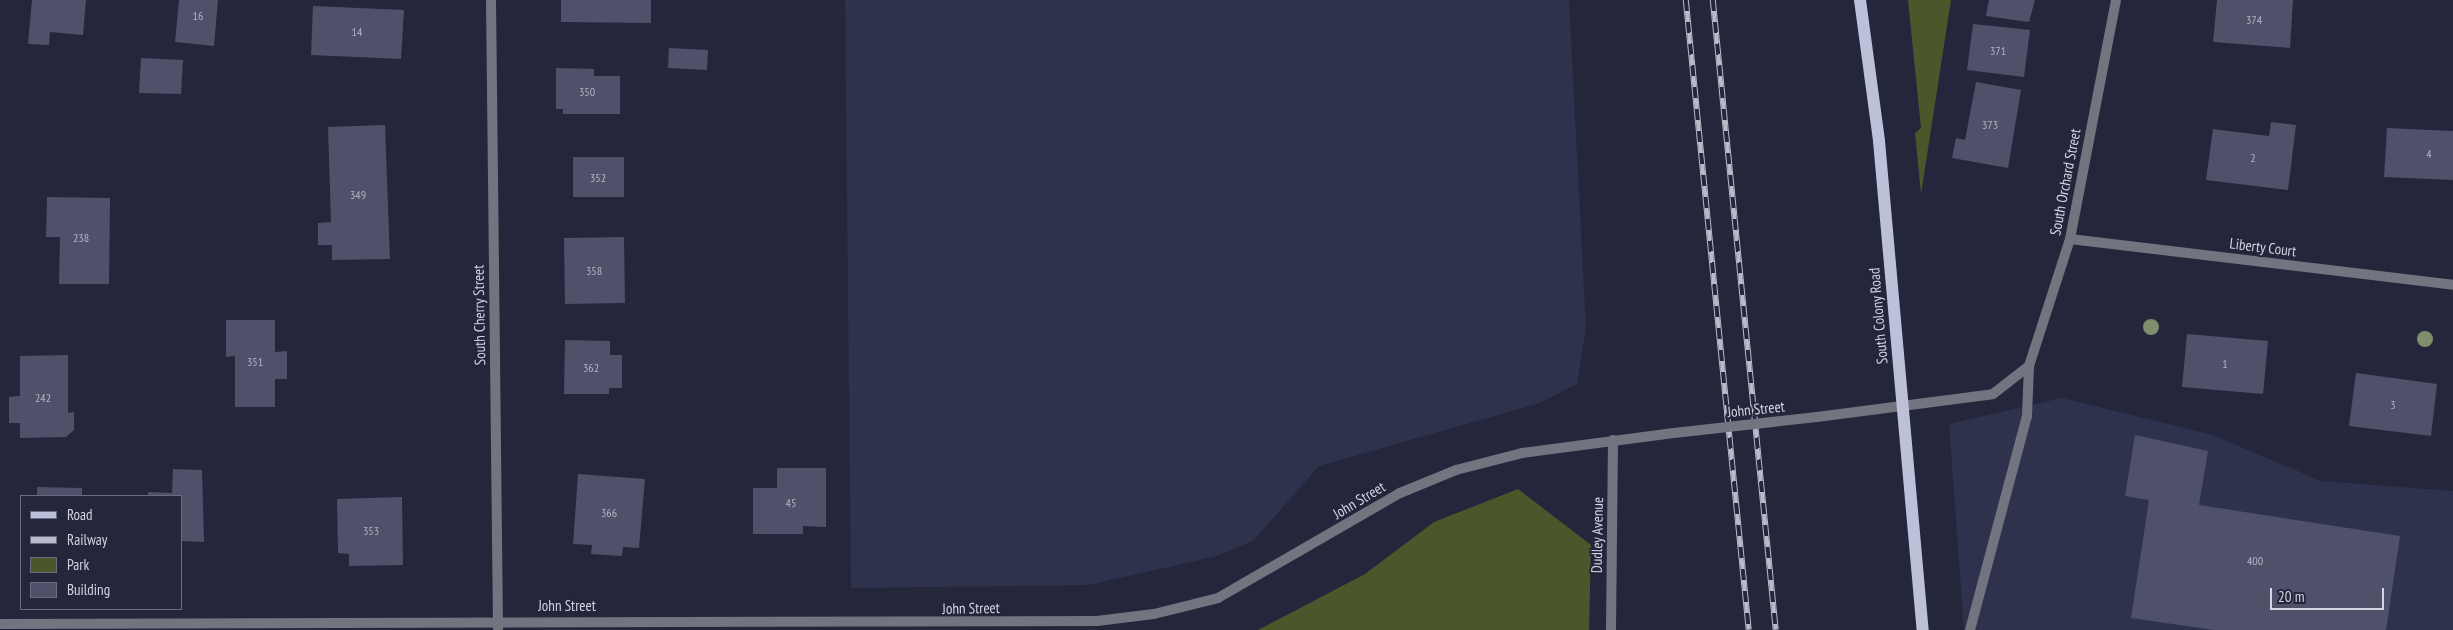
<!DOCTYPE html>
<html>
<head>
<meta charset="utf-8">
<style>
	body { margin:0 }
	#map { position:relative; width:2453px; height:630px; overflow:hidden; background:#24263c; font-family:"PT Sans Narrow",sans-serif }
	div>[style] { position:absolute }
	[style*='--x'] { left:calc(var(--x)*1px); top:calc(var(--y)*1px); width:calc(var(--w)*1px); rotate:calc(var(--a)*1deg) }
	.built>* { inset:0; background:#2f324c }
	.green>* { inset:0; background:#4b572b }
	.building>* { inset:0; background:#4e5169 }
	.minor>* { height:10px; margin:-5px; padding:0 5px; transform-origin:5px; border-radius:5px; background:#72747f }
	.primary>* { height:12px; margin:-6px; padding:0 6px; transform-origin:6px; border-radius:6px; background:#bcc0d8 }
	.rail>* { height:5.5px; margin-top:-2.75px; transform-origin:0; background:repeating-linear-gradient(90deg,#24263c 0 11px,#b9bbca 0 22px); box-sizing:border-box; border-block:1px solid #b9bbca }
	.minor-bridge>* { height:10px; margin:-5px; padding:0 5px; transform-origin:5px; border-radius:5px; background:#72747f }
	.trees>* { width:16px; height:16px; margin:-8px; border-radius:50%; background:#818e6d }
	span { translate:-50% -50%; white-space:nowrap; text-align:center; line-height:1.15; -webkit-text-stroke:4px #24263c; paint-order:stroke }
	.number-label { font-size:12px; color:#b2b4c4 }
	.number-label span { -webkit-text-stroke-width:0 }
	.street-label { font-size:15px; color:#d3d5e3 }
	.legend { position:absolute; left:20px; top:495px; width:162px; height:115px; box-sizing:border-box; background:#24263c; border:1px solid #6a6c7f; margin:0; padding:6px 9px; list-style:none; font-size:15px; color:#d3d5e3 }
	.legend li { display:flex; align-items:center; gap:10px; height:25px }
	.legend b { width:25px; border:1px solid #6a6c7f }
	.scale { position:absolute; left:2270px; top:588px; width:114px; height:22px; box-sizing:border-box; border:2px solid #d3d5e3; border-top:0; padding-left:6px; font-size:15px; line-height:18px; white-space:nowrap; color:#d3d5e3; -webkit-text-stroke:4px #24263c; paint-order:stroke }
</style>
</head>
<body>
<div id="map">
	<div class="built">
		<i style="clip-path:polygon(845px 0,1569px 0,1586px 328px,1577px 384px,1540px 403px,1319px 466px,1253px 541px,1217px 556px,1088px 585px,851px 588px)"></i>
		<i style="clip-path:polygon(2062px 398px,2213px 435px,2321px 481px,2453px 491px,2453px 630px,1964px 630px,1949px 424px)"></i>
	</div>
	<div class="green">
		<i style="clip-path:polygon(1908px 0,1951px 0,1921px 194px,1915px 133px,1921px 128px)"></i>
		<i style="clip-path:polygon(1518px 489px,1591px 545px,1589px 630px,1258px 630px,1365px 574px,1434px 522px)"></i>
	</div>
	<div class="building">
		<i style="clip-path:polygon(32px 0,86px 0,83px 35px,50px 32px,49px 45px,28px 44px)"></i>
		<i style="clip-path:polygon(179px 0,218px 0,214px 46px,175px 42px)"></i>
		<i style="clip-path:polygon(561px 0,651px 0,651px 23px,561px 22px)"></i>
		<i style="clip-path:polygon(1989px 0,2035px 0,2029px 22px,1986px 16px)"></i>
		<i style="clip-path:polygon(2217px 0,2293px 0,2290px 48px,2213px 42px)"></i>
		<i style="clip-path:polygon(313px 6px,404px 10px,401px 59px,311px 55px)"></i>
		<i style="clip-path:polygon(1973px 24px,2030px 30px,2024px 77px,1967px 70px)"></i>
		<i style="clip-path:polygon(669px 48px,708px 50px,707px 70px,668px 68px)"></i>
		<i style="clip-path:polygon(141px 58px,183px 60px,181px 94px,139px 93px)"></i>
		<i style="clip-path:polygon(556px 68px,594px 69px,594px 76px,620px 76px,620px 114px,563px 114px,563px 109px,556px 109px)"></i>
		<i style="clip-path:polygon(1976px 82px,2021px 90px,2008px 168px,1952px 158px,1956px 138px,1965px 140px)"></i>
		<i style="clip-path:polygon(2271px 122px,2296px 125px,2288px 190px,2206px 180px,2213px 129px,2269px 136px)"></i>
		<i style="clip-path:polygon(385px 125px,390px 259px,332px 260px,332px 245px,318px 245px,318px 223px,331px 222px,328px 127px)"></i>
		<i style="clip-path:polygon(2387px 128px,2453px 131px,2453px 180px,2384px 177px)"></i>
		<i style="clip-path:polygon(573px 157px,624px 157px,624px 197px,573px 197px)"></i>
		<i style="clip-path:polygon(47px 197px,110px 198px,109px 284px,59px 284px,60px 237px,46px 237px)"></i>
		<i style="clip-path:polygon(624px 237px,625px 303px,565px 304px,564px 238px)"></i>
		<i style="clip-path:polygon(226px 320px,275px 320px,275px 352px,287px 351px,287px 379px,275px 379px,275px 407px,235px 407px,235px 356px,226px 357px)"></i>
		<i style="clip-path:polygon(2187px 334px,2268px 341px,2263px 394px,2182px 387px)"></i>
		<i style="clip-path:polygon(565px 340px,610px 341px,610px 355px,622px 355px,622px 388px,609px 388px,609px 394px,564px 394px)"></i>
		<i style="clip-path:polygon(68px 355px,68px 413px,74px 412px,74px 430px,66px 437px,20px 438px,20px 423px,9px 423px,9px 397px,20px 396px,20px 356px)"></i>
		<i style="clip-path:polygon(2356px 373px,2437px 384px,2431px 436px,2349px 426px)"></i>
		<i style="clip-path:polygon(2135px 435px,2208px 451px,2199px 505px,2400px 536px,2386px 630px,2214px 630px,2131px 618px,2149px 500px,2125px 496px)"></i>
		<i style="clip-path:polygon(777px 468px,826px 468px,826px 527px,803px 526px,803px 534px,753px 534px,753px 488px,777px 488px)"></i>
		<i style="clip-path:polygon(173px 469px,202px 470px,204px 542px,181px 541px,181px 496px,148px 496px,148px 492px,172px 493px)"></i>
		<i style="clip-path:polygon(578px 474px,645px 479px,639px 548px,623px 547px,622px 556px,591px 554px,592px 545px,573px 544px)"></i>
		<i style="clip-path:polygon(37px 487px,82px 488px,82px 496px,37px 496px)"></i>
		<i style="clip-path:polygon(402px 497px,403px 565px,349px 566px,349px 554px,338px 553px,337px 499px)"></i>
	</div>
	<div class="minor">
		<i style="--x:491;--y:0;--w:630;--a:89.36"></i>
		<i style="--x:2070;--y:239;--w:386;--a:6.8"></i>
		<i style="--x:1817;--y:417;--w:177;--a:-7.4"></i>
		<i style="--x:1993;--y:394;--w:46;--a:-37.9"></i>
		<i style="--x:0;--y:624;--w:1097;--a:-0.16"></i>
		<i style="--x:1097;--y:621;--w:57;--a:-7"></i>
		<i style="--x:1154;--y:614;--w:66;--a:-14"></i>
		<i style="--x:1218;--y:598;--w:210;--a:-30"></i>
		<i style="--x:1400;--y:493;--w:61;--a:-22.3"></i>
		<i style="--x:1456;--y:470;--w:68;--a:-14.4"></i>
		<i style="--x:1522;--y:453;--w:153;--a:-7.5"></i>
		<i style="--x:1611;--y:630;--w:190;--a:-89.4"></i>
		<i style="--x:1970;--y:630;--w:221;--a:-75.1"></i>
		<i style="--x:2027;--y:416;--w:50;--a:-87.7"></i>
		<i style="--x:2029;--y:366;--w:133;--a:-72.1"></i>
		<i style="--x:2070;--y:239;--w:243;--a:-79.1"></i>
	</div>
	<div class="primary">
		<i style="--x:1860;--y:0;--w:142;--a:82.3"></i>
		<i style="--x:1879;--y:141;--w:491;--a:84.9"></i>
	</div>
	<div class="rail">
		<i style="--x:1686;--y:0;--w:633;--a:84.29"></i>
		<i style="--x:1713;--y:0;--w:633;--a:84.29"></i>
	</div>
	<div class="minor-bridge">
		<i style="--x:1674;--y:433;--w:144;--a:-6.4"></i>
	</div>
	<div class="trees">
		<i style="left:2151px;top:327px"></i>
		<i style="left:2425px;top:339px"></i>
	</div>
	<div class="number-label">
		<span style="left:198px;top:16px">16</span>
		<span style="left:2254px;top:20px">374</span>
		<span style="left:357px;top:32px">14</span>
		<span style="left:1998px;top:51px">371</span>
		<span style="left:587px;top:92px">350</span>
		<span style="left:1990px;top:125px">373</span>
		<span style="left:2429px;top:154px">4</span>
		<span style="left:2253px;top:158px">2</span>
		<span style="left:598px;top:178px">352</span>
		<span style="left:358px;top:195px">349</span>
		<span style="left:81px;top:238px">238</span>
		<span style="left:594px;top:271px">358</span>
		<span style="left:255px;top:362px">351</span>
		<span style="left:2225px;top:364px">1</span>
		<span style="left:591px;top:368px">362</span>
		<span style="left:43px;top:398px">242</span>
		<span style="left:2393px;top:405px">3</span>
		<span style="left:791px;top:503px">45</span>
		<span style="left:609px;top:513px">366</span>
		<span style="left:371px;top:531px">353</span>
		<span style="left:2255px;top:561px">400</span>
	</div>
	<div class="street-label">
		<span style="left:2065px;top:182px;rotate:-79deg">South Orchard Street</span>
		<span style="left:2263px;top:247px;rotate:7deg">Liberty Court</span>
		<span style="left:479px;top:315px;rotate:-91deg">South Cherry Street</span>
		<span style="left:1878px;top:316px;rotate:-95deg">South Colony Road</span>
		<span style="left:1756px;top:409px;rotate:-6deg">John Street</span>
		<span style="left:1359px;top:500px;rotate:-31deg">John Street</span>
		<span style="left:1597px;top:535px;rotate:-89deg">Dudley Avenue</span>
		<span style="left:567px;top:606px">John Street</span>
		<span style="left:971px;top:608px;rotate:-1deg">John Street</span>
	</div>
	<ul class="legend">
	<li><b style="height:6px;background:#bcc0d8"></b>Road</li>
	<li><b style="height:6px;background:#b9bbca"></b>Railway</li>
	<li><b style="height:14px;background:#4b572b"></b>Park</li>
	<li><b style="height:14px;background:#4e5169"></b>Building</li>
	</ul>
	<div class="scale">20 m</div>
</div>
</body>
</html>
